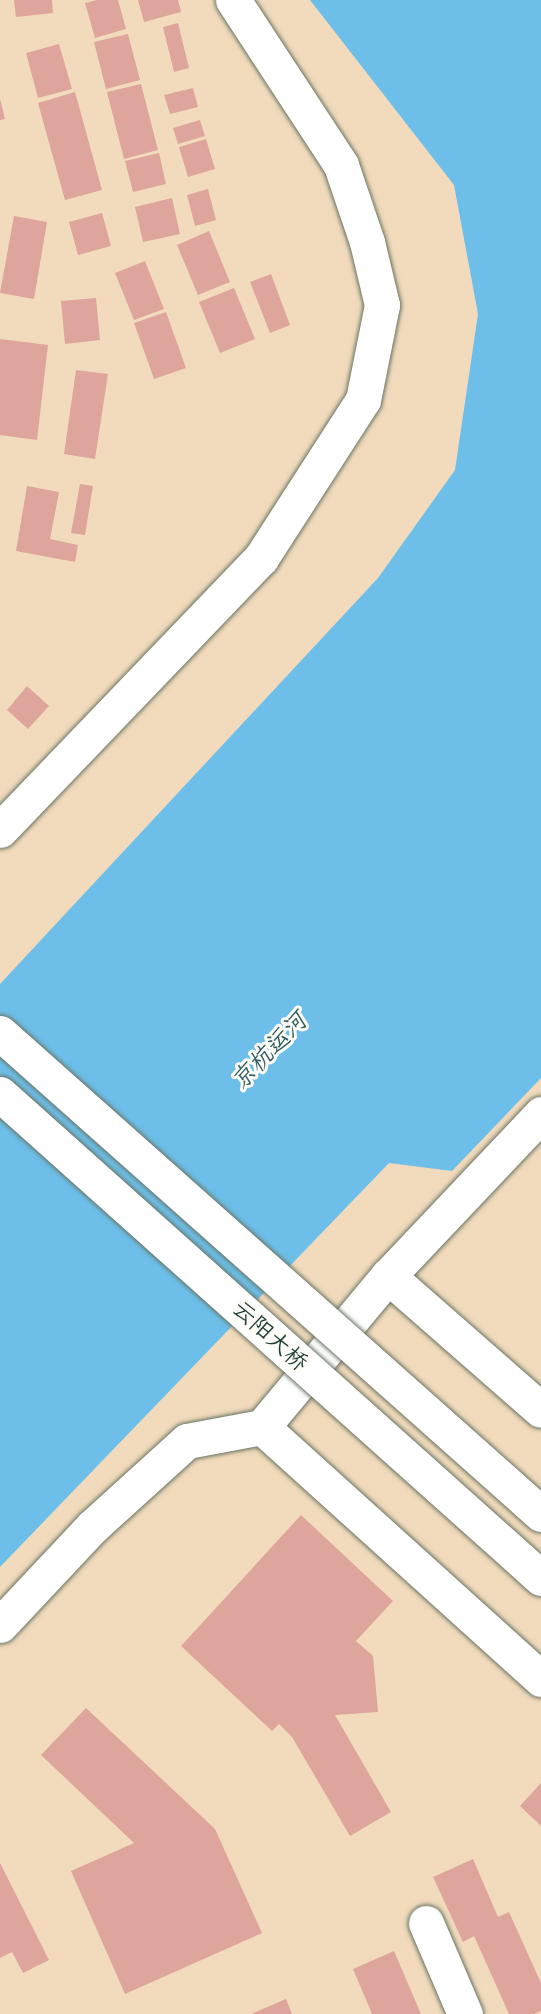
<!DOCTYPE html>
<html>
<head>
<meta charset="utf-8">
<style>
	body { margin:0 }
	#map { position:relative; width:541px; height:2014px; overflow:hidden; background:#f2dbbc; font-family:"Architects Daughter","LXGW WenKai TC",sans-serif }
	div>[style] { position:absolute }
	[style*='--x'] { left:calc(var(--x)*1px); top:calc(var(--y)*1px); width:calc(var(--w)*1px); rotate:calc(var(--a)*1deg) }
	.water>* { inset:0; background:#6dbfe9 }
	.building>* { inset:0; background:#dea59c }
	.roads { filter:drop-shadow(0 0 2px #697464) drop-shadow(0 0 2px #697464) }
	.minor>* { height:35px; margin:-17.5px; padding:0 17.5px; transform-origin:17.5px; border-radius:17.5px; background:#fff }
	.bridges { filter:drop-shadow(0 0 2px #697464) drop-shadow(0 0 2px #697464) }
	.minor-bridge>* { height:35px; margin:-17.5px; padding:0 17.5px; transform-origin:17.5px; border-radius:17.5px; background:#fff }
	span { translate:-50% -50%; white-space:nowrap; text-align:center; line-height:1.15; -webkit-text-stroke:6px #fdfcf7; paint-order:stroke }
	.street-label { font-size:23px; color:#1f3d34 }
	.water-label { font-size:24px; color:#325e61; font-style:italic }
</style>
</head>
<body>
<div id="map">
	<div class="water">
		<i style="clip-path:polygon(310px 0,541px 0,541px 1078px,452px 1171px,389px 1163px,0 1567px,0 984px,378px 578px,455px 470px,478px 314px,454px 185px)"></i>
	</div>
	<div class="building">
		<i style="clip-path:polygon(14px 0,52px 0,53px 13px,16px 17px)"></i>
		<i style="clip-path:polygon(97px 0,118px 0,126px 29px,95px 38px,85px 3px)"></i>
		<i style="clip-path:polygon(138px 0,178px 0,181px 12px,144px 22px)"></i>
		<i style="clip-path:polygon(178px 23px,189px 68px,174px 72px,163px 27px)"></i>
		<i style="clip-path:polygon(128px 34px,140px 80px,106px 89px,94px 42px)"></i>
		<i style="clip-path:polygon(59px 44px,72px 89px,38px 98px,26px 53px)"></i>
		<i style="clip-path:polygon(141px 84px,158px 150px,124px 159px,107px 92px)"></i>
		<i style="clip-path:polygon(193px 88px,198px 107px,170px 114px,164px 95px)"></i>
		<i style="clip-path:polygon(75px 92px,102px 190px,65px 200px,38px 103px)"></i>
		<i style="clip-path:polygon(0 99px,5px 119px,0 120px)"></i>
		<i style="clip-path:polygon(200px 120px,205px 136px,178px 144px,173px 128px)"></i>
		<i style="clip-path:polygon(206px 139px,215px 169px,188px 177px,179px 147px)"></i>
		<i style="clip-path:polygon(159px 153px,166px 184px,133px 192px,125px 161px)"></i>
		<i style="clip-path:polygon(208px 189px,216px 220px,195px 226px,187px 195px)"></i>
		<i style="clip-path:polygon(172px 198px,180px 234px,143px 242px,135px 207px)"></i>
		<i style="clip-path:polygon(102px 213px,111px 246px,78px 255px,69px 222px)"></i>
		<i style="clip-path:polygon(14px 216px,47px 222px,34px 299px,0 293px)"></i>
		<i style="clip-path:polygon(209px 231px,230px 282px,198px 295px,177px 245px)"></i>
		<i style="clip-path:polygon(145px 261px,164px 309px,134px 320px,115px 273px)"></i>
		<i style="clip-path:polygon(271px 274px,290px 325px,270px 333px,250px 282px)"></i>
		<i style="clip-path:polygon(234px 288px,255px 339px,220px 353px,199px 302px)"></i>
		<i style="clip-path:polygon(96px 298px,100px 340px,65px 344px,61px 301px)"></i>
		<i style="clip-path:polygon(166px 312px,186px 368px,154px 379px,134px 323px)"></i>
		<i style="clip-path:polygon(0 339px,48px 345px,37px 440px,0 435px)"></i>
		<i style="clip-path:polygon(76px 370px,108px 374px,95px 459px,64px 454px)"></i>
		<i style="clip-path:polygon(80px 484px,93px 486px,85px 535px,71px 533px)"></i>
		<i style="clip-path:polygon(27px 486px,59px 492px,50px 539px,78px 545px,75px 562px,16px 551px)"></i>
		<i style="clip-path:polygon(27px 686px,49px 706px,28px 729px,7px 710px)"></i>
		<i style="clip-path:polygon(301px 1515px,393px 1601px,356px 1641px,373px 1656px,378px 1712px,335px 1715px,391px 1812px,350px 1836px,292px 1737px,279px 1724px,272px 1731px,181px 1646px)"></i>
		<i style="clip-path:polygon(86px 1708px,215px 1829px,262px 1933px,125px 1994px,71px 1871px,134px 1843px,41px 1755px)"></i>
		<i style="clip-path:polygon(541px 1783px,541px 1826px,520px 1806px)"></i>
		<i style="clip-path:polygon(473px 1859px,498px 1917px,509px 1912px,541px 1983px,541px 2011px,534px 2014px,509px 2014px,474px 1936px,463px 1942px,433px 1877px)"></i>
		<i style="clip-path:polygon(0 1863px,49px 1960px,23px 1973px,12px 1952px,0 1958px)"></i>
		<i style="clip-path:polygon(394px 1951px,421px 2014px,372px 2014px,353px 1969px)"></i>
		<i style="clip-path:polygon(286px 1999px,292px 2014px,251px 2014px)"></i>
	</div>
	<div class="roads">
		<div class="minor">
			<i style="--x:0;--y:830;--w:377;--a:-46.2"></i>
			<i style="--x:261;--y:558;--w:188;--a:-57.2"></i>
			<i style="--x:363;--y:400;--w:97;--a:-78.7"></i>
			<i style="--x:382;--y:305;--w:65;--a:-103.4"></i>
			<i style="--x:367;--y:242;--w:81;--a:-108.7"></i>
			<i style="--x:341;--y:165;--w:197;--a:-123.2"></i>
			<i style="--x:388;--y:1276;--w:203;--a:41.2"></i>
			<i style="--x:262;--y:1427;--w:376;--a:42.1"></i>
			<i style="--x:0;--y:1625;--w:134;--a:-46.8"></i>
			<i style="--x:92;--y:1527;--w:128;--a:-42.2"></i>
			<i style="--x:187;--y:1441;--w:76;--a:-10.6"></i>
			<i style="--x:262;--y:1427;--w:197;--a:-50.2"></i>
			<i style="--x:388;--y:1276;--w:223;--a:-46.6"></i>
			<i style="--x:426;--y:1923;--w:99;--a:66.8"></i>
		</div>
	</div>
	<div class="bridges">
		<div class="minor-bridge">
			<i style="--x:0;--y:1033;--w:724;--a:41.64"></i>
			<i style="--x:0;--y:1094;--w:726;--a:41.82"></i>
		</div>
	</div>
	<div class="street-label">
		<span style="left:270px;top:1336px;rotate:42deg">云阳大桥</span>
	</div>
	<div class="water-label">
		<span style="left:270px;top:1052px;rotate:-46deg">京杭运河</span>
	</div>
</div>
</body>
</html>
